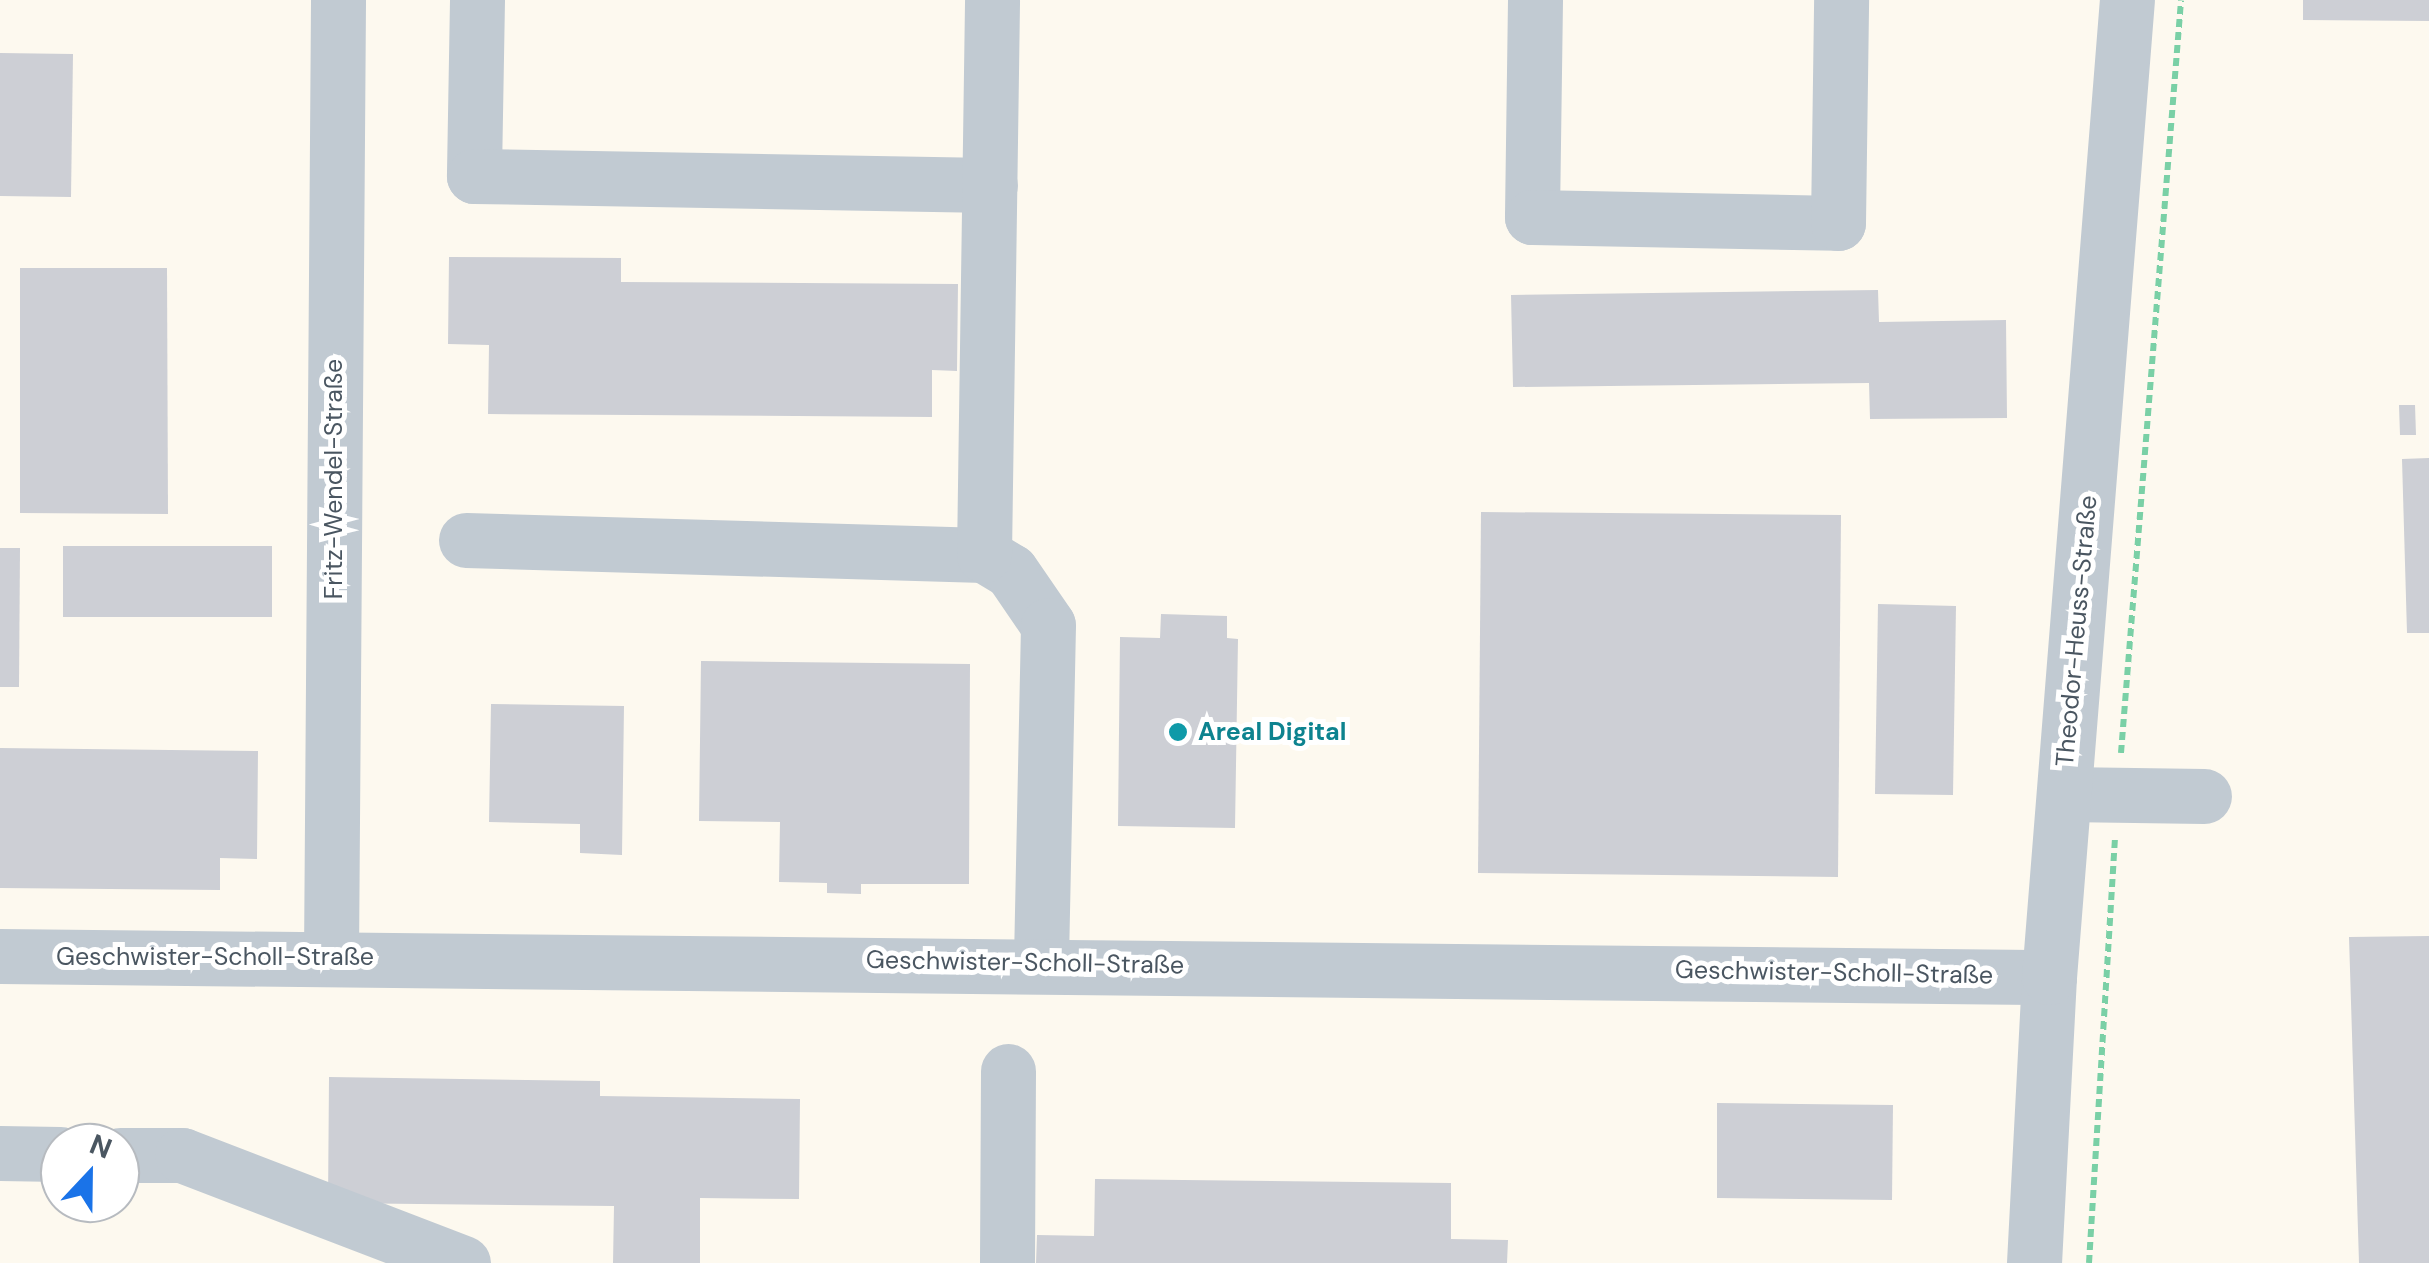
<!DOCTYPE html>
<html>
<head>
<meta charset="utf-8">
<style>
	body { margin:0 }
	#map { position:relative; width:2429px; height:1263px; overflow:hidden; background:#f5f3f3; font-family:"DM Sans",sans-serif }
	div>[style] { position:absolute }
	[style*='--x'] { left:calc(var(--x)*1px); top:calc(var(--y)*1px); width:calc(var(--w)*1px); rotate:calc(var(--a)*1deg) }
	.commercial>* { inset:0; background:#fdf9ef }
	.building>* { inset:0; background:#cdcfd5 }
	.path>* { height:6px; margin-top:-3px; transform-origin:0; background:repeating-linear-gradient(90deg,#7ad0a6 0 8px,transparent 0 13px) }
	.minor>* { height:55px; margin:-27.5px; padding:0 27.5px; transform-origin:27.5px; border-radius:27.5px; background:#c1cad2 }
	.dots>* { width:28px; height:28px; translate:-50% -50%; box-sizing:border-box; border:5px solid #fff; border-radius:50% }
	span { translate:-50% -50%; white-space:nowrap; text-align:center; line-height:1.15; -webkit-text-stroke:10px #fff; paint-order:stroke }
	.street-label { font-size:25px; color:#4a5661 }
	.culture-label { font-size:25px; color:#0d838f; font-weight:700 }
	.left { translate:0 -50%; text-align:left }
	.north { position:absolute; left:40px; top:1123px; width:100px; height:100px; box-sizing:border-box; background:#fff; border:2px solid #b7bbc0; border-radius:50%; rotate:22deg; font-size:28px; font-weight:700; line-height:40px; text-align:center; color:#4a5661 }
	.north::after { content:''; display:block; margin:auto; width:35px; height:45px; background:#1a73e8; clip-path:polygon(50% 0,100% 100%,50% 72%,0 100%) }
</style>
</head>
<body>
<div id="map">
	<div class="commercial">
		<i style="clip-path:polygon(evenodd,0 0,2429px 0,2429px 1263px,0 1263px,0 0,60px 1143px,120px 1143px,120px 1203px,60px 1203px,60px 1143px)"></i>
	</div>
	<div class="building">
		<i style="clip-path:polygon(2303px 0,2429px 0,2429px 21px,2303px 20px)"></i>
		<i style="clip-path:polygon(0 53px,73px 54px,71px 197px,0 196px)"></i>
		<i style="clip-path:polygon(449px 257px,621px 258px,621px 282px,958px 284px,957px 371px,932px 370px,932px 417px,488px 414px,489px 345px,448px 344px)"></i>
		<i style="clip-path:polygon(20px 268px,167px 268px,168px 514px,20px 513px)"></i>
		<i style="clip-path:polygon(1878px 290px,1879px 322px,2006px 320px,2007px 418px,1870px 419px,1869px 383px,1513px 387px,1511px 295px)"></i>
		<i style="clip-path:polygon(2399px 405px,2415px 405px,2416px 435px,2400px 435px)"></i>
		<i style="clip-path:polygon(2429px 458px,2429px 633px,2407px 633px,2402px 459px)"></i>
		<i style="clip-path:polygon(1481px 512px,1841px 515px,1838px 877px,1478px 873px)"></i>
		<i style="clip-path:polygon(63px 546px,272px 546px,272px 617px,63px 617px)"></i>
		<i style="clip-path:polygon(0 548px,20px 548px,19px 687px,0 687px)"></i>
		<i style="clip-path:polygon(1878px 604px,1956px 606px,1953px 795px,1875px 794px)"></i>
		<i style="clip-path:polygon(1161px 614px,1227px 616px,1227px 638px,1238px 639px,1235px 828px,1118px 826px,1120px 637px,1160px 638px)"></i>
		<i style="clip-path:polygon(701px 661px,970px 664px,969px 884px,861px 884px,861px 894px,827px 893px,827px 883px,779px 882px,780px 822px,699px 821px)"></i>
		<i style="clip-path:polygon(491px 704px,624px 706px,622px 855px,580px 853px,580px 824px,489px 822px)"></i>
		<i style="clip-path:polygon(0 748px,258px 751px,257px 859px,220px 858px,220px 890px,0 888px)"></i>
		<i style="clip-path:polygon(2429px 936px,2429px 1263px,2359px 1263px,2349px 937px)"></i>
		<i style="clip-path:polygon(329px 1077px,600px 1081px,600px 1096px,800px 1099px,799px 1199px,700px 1198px,700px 1263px,613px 1263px,614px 1206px,328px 1203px)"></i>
		<i style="clip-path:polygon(1717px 1103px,1893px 1105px,1892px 1200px,1717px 1198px)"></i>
		<i style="clip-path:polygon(1095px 1179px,1451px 1183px,1451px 1239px,1508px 1240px,1507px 1263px,1036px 1263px,1037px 1235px,1094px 1236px)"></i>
	</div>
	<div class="path">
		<i style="--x:2121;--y:753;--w:755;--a:-85.44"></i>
		<i style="--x:2089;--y:1263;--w:424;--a:-86.5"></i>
	</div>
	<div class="minor">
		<i style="--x:477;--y:0;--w:176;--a:91"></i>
		<i style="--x:474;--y:176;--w:516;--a:1"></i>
		<i style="--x:1535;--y:0;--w:217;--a:90.8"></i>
		<i style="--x:1532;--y:217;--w:306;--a:1.1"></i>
		<i style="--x:1838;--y:223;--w:223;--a:-89.2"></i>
		<i style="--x:466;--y:540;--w:518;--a:1.66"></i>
		<i style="--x:984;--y:555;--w:31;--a:31"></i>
		<i style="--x:1011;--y:571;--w:65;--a:55.6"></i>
		<i style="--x:1048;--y:625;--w:338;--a:91.2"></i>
		<i style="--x:984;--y:555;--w:555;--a:-89.17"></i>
		<i style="--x:2064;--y:794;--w:140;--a:0.8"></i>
		<i style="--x:0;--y:956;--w:2049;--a:0.59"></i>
		<i style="--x:331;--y:957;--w:957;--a:-89.58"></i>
		<i style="--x:0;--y:1153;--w:60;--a:1"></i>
		<i style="--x:120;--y:1155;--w:62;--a:0"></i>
		<i style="--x:182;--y:1155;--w:301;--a:21"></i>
		<i style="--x:1007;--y:1263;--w:192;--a:-89.7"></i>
		<i style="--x:2034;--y:1263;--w:286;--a:-87"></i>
		<i style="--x:2049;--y:977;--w:980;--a:-85.44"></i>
	</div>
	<div class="dots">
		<i style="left:1178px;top:732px;background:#0f9aa8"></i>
	</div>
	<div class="street-label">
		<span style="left:334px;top:479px;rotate:-90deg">Fritz-Wendel-Straße</span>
		<span style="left:2077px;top:631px;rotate:-85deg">Theodor-Heuss-Straße</span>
		<span style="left:215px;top:957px">Geschwister-Scholl-Straße</span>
		<span style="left:1025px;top:963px;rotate:1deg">Geschwister-Scholl-Straße</span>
		<span style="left:1834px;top:973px;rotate:1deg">Geschwister-Scholl-Straße</span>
	</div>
	<div class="culture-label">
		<span class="left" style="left:1198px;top:732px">Areal Digital</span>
	</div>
	<div class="north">N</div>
</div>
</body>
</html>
